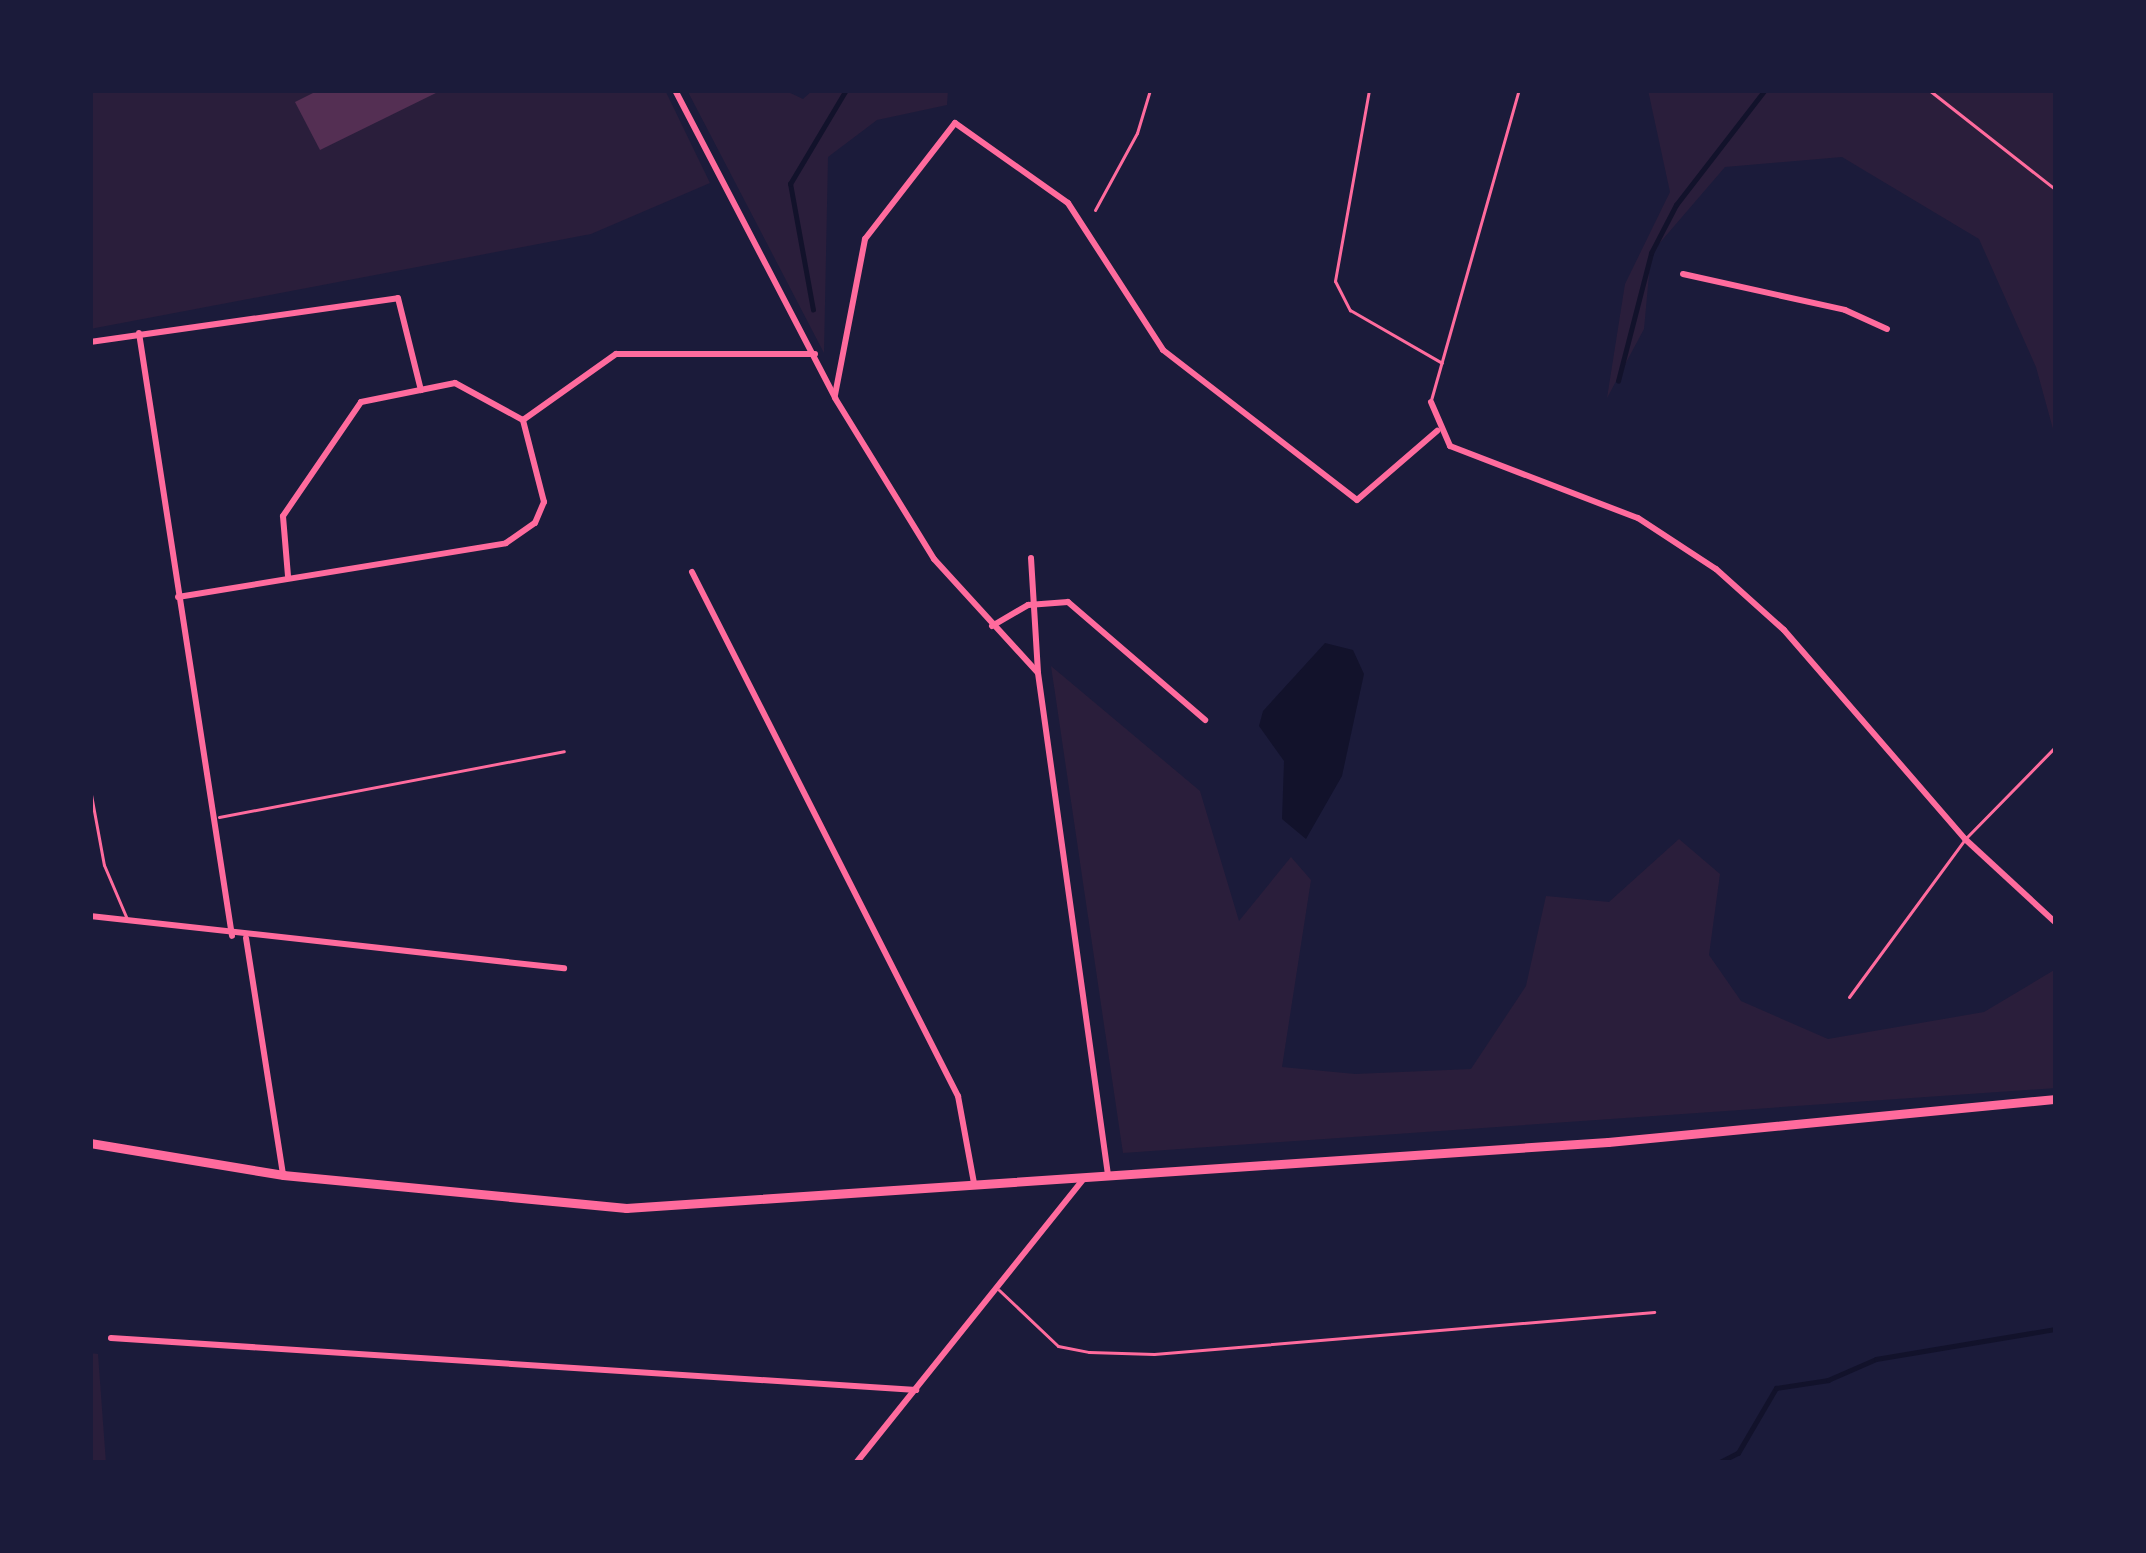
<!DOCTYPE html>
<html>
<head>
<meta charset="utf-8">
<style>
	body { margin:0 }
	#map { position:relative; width:2146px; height:1553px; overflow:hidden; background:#1b1b3a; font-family:Ubuntu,sans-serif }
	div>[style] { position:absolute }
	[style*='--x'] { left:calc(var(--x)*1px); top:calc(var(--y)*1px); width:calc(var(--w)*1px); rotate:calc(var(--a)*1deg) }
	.green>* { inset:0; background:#2a1e3b }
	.water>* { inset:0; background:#12122b }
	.stream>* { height:4.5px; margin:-2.25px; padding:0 2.25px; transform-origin:2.25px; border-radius:2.25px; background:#12122b }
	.building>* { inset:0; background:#542f53 }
	.service>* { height:3px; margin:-1.5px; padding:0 1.5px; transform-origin:1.5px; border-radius:1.5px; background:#ff6b9d }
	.minor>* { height:6px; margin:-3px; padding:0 3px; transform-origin:3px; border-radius:3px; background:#ff6b9d }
	.secondary>* { height:9px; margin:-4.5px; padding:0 4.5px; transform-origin:4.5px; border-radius:4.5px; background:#ff6b9d }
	span { translate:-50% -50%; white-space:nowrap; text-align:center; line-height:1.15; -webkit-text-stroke:10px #1b1b3a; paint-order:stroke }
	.frame { position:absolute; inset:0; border:93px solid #1b1b3a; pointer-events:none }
</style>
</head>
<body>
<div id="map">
	<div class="green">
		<i style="clip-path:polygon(90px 90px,665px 90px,710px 183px,591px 234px,90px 329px)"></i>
		<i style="clip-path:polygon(687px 90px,784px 90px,803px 99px,813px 90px,948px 90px,947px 105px,877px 120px,828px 157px,824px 353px)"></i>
		<i style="clip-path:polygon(1648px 90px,2056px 90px,2056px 440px,2036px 367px,1979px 239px,1842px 157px,1725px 167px,1651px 253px,1644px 329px,1607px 398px,1625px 284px,1670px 192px)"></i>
		<i style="clip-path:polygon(1051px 666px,1200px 791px,1239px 921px,1291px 857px,1311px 880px,1282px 1067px,1355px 1074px,1471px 1069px,1526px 986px,1546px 896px,1609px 902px,1679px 839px,1720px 874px,1709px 955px,1741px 1001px,1828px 1039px,1984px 1012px,2056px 969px,2056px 1088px,1123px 1153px)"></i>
		<i style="clip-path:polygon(90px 1353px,98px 1354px,106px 1463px,90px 1463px)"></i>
	</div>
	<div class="water">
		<i style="clip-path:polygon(1325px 643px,1353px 650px,1364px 674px,1342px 776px,1306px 839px,1282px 819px,1284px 761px,1259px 726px,1263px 711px)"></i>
	</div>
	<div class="stream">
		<i style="--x:813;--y:310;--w:128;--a:-100.3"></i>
		<i style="--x:790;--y:184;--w:109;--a:-59.2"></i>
		<i style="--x:1618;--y:381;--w:132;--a:-75.5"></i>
		<i style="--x:1651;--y:253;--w:54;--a:-62.5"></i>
		<i style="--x:1676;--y:205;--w:145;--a:-52.3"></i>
		<i style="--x:1718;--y:1463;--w:22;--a:-27"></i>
		<i style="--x:1738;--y:1453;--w:75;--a:-59.7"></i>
		<i style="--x:1776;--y:1388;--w:53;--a:-8.7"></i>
		<i style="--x:1828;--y:1380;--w:52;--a:-23.6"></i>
		<i style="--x:1876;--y:1359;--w:182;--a:-9.5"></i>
	</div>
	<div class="building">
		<i style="clip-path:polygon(319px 90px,442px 90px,320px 150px,295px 102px)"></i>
	</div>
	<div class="service">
		<i style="--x:1369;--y:90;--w:194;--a:100.1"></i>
		<i style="--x:1335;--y:281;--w:33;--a:63"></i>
		<i style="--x:1350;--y:310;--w:106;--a:29.9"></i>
		<i style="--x:1929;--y:90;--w:162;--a:38.2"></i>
		<i style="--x:1095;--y:210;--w:88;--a:-61.4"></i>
		<i style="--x:1137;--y:133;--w:45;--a:-73.2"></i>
		<i style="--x:1431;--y:400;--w:322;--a:-74.2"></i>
		<i style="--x:90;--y:789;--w:77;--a:79.6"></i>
		<i style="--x:104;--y:865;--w:59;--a:66.9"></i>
		<i style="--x:219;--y:817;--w:351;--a:-10.8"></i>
		<i style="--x:1849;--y:997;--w:196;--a:-53.7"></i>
		<i style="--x:1965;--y:839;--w:130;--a:-45.6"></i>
		<i style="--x:999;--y:1290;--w:81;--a:43.5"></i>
		<i style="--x:1058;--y:1346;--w:32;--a:11"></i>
		<i style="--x:1089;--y:1352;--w:65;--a:1.8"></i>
		<i style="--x:1154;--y:1354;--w:502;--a:-4.8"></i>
	</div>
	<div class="minor">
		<i style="--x:675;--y:90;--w:347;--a:62.5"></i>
		<i style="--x:835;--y:398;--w:189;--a:58.4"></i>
		<i style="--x:934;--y:559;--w:154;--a:47.6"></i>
		<i style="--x:1038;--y:673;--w:507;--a:82.06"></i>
		<i style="--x:1683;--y:274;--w:166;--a:12.5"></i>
		<i style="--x:1845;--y:310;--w:46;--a:24.3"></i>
		<i style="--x:139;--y:333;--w:610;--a:81.23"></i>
		<i style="--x:90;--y:342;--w:311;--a:-8.1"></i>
		<i style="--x:398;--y:298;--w:95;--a:76"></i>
		<i style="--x:835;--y:395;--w:159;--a:-79.1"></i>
		<i style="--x:865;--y:239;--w:147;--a:-52.2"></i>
		<i style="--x:955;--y:123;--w:138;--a:35.3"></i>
		<i style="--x:1068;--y:203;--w:175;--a:57.1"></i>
		<i style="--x:1163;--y:350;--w:245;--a:37.7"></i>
		<i style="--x:1357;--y:500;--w:106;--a:-40.8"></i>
		<i style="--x:1431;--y:402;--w:48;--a:66.6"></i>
		<i style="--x:1450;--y:446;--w:201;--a:21"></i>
		<i style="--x:1638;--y:518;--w:93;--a:33.2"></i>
		<i style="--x:1716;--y:569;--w:91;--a:41.9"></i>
		<i style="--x:1784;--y:630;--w:276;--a:49.1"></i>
		<i style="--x:1965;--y:839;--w:124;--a:42.7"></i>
		<i style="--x:523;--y:420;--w:114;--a:-35.4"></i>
		<i style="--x:616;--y:354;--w:199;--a:0"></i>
		<i style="--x:1031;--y:558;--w:114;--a:86.5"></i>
		<i style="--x:692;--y:572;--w:588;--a:63.09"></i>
		<i style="--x:958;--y:1096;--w:88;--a:79.6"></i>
		<i style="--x:288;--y:576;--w:60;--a:-94.8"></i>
		<i style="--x:283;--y:516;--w:138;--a:-55.6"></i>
		<i style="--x:361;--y:402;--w:96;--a:-11.4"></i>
		<i style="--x:455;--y:383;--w:77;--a:28.6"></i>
		<i style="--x:178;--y:597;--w:332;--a:-9.3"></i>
		<i style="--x:506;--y:543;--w:35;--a:-35"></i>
		<i style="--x:535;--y:523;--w:23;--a:-67"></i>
		<i style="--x:544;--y:502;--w:85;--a:-104.4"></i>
		<i style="--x:992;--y:626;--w:42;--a:-30.3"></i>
		<i style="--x:1028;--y:605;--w:40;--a:-4.3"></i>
		<i style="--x:1068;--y:602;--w:181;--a:40.7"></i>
		<i style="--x:90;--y:916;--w:477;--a:6.3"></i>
		<i style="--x:246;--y:938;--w:240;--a:81.1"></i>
		<i style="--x:111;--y:1338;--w:807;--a:3.7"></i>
		<i style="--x:856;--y:1463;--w:365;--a:-51.3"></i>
	</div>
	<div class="secondary">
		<i style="--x:90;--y:1143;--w:196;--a:9.4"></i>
		<i style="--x:283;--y:1175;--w:345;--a:5.5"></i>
		<i style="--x:626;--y:1208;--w:984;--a:-3.85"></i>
		<i style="--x:1608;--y:1142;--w:450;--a:-5.5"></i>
	</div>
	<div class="frame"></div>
</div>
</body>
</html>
